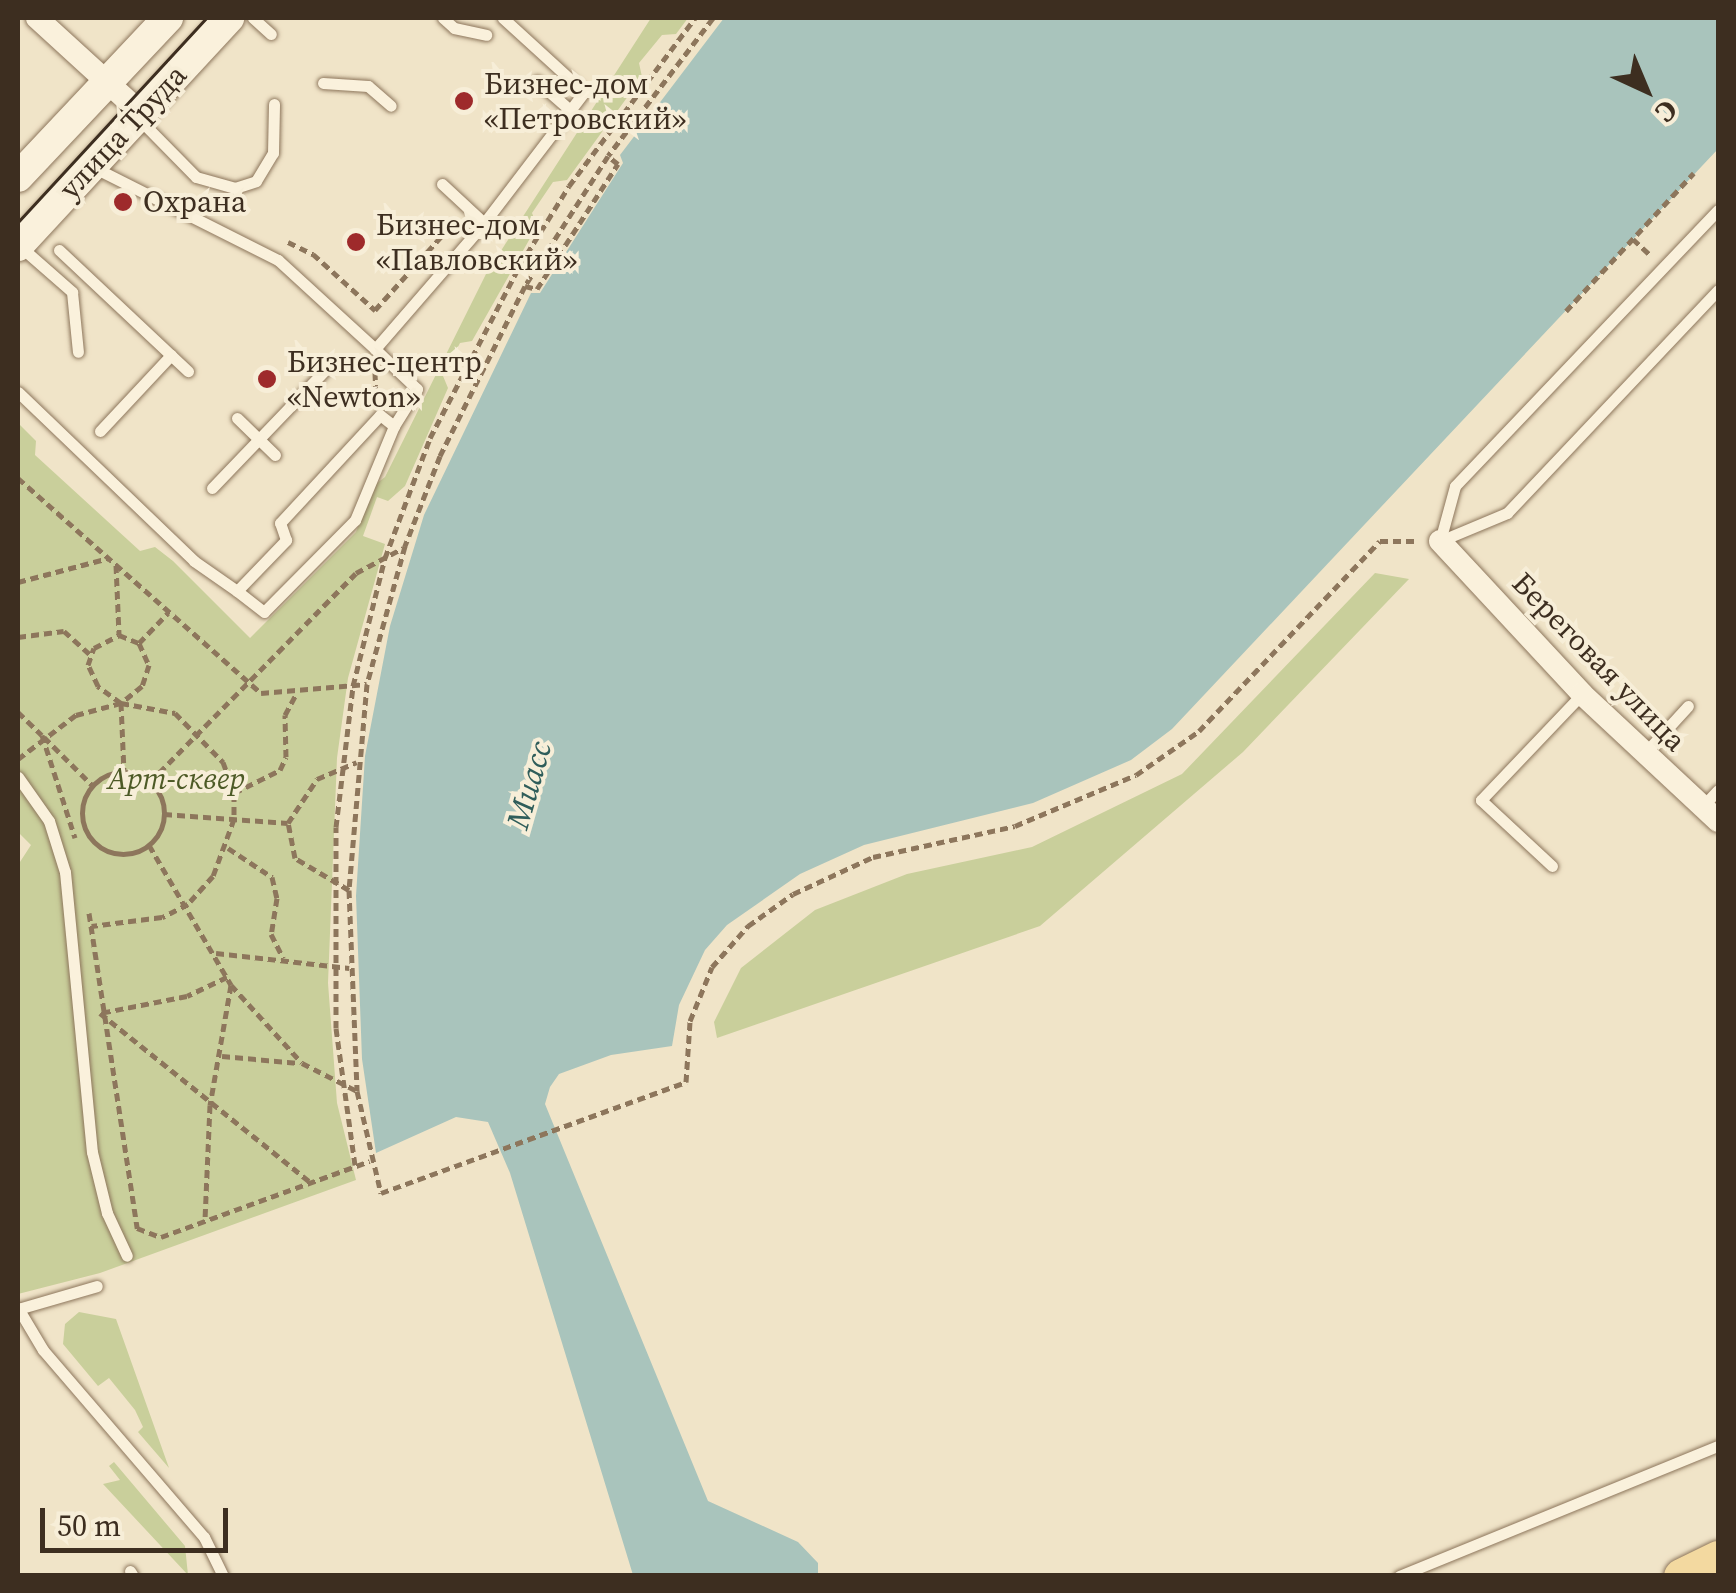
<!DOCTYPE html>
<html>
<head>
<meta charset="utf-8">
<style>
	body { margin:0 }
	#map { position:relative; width:1736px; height:1593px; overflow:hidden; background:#f0e4c8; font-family:"Source Serif 4",serif }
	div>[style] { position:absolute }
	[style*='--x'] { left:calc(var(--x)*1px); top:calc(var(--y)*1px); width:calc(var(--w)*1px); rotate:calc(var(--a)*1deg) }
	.green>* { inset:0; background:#c9cf9b }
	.water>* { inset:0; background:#a9c4bc }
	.path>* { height:5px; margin-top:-2.5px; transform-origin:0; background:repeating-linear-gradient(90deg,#8d765c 0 8px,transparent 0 13px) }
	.path>.ring { margin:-2.5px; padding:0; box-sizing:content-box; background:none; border:5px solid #8d765c; border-radius:50% }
	.roads { filter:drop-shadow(0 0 2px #8d765c) drop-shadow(0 0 2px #8d765c) }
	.lane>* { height:11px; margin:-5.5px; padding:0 5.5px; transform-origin:5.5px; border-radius:5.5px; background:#faf1dc }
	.street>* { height:22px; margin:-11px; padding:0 11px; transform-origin:11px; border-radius:11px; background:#faf1dc }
	.secondary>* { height:30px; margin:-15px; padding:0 15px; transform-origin:15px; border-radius:15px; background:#faf1dc }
	.primary>* { height:35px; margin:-17.5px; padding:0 17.5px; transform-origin:17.5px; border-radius:17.5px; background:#f3d9a0 }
	.tram>* { height:2.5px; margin:-1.25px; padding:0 1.25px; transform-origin:1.25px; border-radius:1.25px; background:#3d2e20 }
	.dots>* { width:28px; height:28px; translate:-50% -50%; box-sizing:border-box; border:5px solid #f7eed8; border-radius:50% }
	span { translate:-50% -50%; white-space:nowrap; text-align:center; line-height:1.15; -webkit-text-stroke:8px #f7eed8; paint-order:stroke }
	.poi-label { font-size:30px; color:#3d2e20 }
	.left { translate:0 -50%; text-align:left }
	.street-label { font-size:30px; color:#3d2e20 }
	.park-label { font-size:30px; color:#4d5a26; font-style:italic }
	.water-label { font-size:32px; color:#2f5d5a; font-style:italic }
	.frame { position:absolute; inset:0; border:20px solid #3d2e20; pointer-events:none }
	.north { position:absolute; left:1596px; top:40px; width:100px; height:100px; -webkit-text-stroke:8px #f7eed8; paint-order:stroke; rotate:136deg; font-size:28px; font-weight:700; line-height:40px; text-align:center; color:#3d2e20 }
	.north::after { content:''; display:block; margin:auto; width:35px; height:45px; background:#3d2e20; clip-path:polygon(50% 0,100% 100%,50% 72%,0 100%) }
	.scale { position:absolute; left:40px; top:1508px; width:188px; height:45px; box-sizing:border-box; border:5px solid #3d2e20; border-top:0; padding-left:12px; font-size:30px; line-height:35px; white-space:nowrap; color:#3d2e20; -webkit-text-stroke:8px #f7eed8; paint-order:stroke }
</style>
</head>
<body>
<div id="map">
	<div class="green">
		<i style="clip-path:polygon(651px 18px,688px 18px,676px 34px,662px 35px,639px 63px,642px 77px,567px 180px,553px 182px,532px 213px,537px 226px,472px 341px,460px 343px,443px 376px,448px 388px,405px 486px,388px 501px,377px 497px,363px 536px,385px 544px,348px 678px,337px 758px,328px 983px,337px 1103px,356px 1180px,100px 1273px,18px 1294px,18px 865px,31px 845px,18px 832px,18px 423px,36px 441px,35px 455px,140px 551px,155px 547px,173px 561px,250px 638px,356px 532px,372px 487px,385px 477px,486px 274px)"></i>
		<i style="clip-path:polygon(1375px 573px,1409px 579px,1243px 752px,1040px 926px,717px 1038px,714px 1022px,741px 968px,815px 910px,907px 874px,1032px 847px,1182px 774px)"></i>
		<i style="clip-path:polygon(79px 1312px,116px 1319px,169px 1468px,138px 1432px,143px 1427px,135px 1410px,109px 1378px,98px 1386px,63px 1344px,65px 1324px)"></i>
		<i style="clip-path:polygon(114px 1462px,185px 1546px,188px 1575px,103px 1484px,120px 1480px,109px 1466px)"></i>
	</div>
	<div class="water">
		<i style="clip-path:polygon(724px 18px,1718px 18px,1718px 149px,1172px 729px,1131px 760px,1033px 803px,864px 845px,800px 874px,727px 925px,705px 950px,679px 1005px,672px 1046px,611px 1055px,559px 1074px,550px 1087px,545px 1104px,708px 1501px,798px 1542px,818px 1563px,818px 1575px,633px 1575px,510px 1173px,488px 1122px,456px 1117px,376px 1153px,362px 1059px,356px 896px,365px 756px,390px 626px,424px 515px,531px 293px,540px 293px,623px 163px,620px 155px)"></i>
	</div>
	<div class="path">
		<i style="--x:713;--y:18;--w:173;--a:127.3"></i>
		<i style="--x:608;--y:156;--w:154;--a:122.6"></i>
		<i style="--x:525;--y:286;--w:190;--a:116.6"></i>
		<i style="--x:440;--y:456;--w:97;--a:111.3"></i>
		<i style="--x:405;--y:546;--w:143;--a:105.4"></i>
		<i style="--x:367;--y:684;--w:207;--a:95"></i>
		<i style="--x:349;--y:890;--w:201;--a:87.7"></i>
		<i style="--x:357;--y:1091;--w:105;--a:76.8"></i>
		<i style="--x:381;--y:1193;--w:325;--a:-20"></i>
		<i style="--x:686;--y:1082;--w:61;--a:-86.2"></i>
		<i style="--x:690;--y:1021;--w:58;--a:-67.8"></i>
		<i style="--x:712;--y:967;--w:55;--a:-48.7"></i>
		<i style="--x:748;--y:926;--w:55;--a:-35.4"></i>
		<i style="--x:793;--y:894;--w:88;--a:-24.8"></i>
		<i style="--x:873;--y:857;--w:145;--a:-12.3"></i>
		<i style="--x:1015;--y:826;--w:131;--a:-22.9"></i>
		<i style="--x:1136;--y:775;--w:77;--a:-34.9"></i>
		<i style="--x:1199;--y:731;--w:262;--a:-46.4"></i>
		<i style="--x:1380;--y:541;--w:38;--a:0"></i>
		<i style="--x:1633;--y:239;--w:23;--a:43"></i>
		<i style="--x:288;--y:242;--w:28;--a:26"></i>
		<i style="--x:313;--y:254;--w:84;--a:42.1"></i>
		<i style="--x:375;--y:310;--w:122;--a:-48"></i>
		<i style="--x:525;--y:286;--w:12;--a:14"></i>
		<i style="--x:537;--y:289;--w:149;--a:-57.1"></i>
		<i style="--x:618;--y:164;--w:13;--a:-141"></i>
		<i style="--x:1566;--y:311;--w:188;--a:-47.2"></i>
		<i style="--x:375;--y:372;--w:29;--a:88"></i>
		<i style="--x:18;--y:478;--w:324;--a:41.5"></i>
		<i style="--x:261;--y:693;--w:106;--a:-4.9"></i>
		<i style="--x:116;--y:565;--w:70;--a:87.5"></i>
		<i style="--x:18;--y:582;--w:94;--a:-14.8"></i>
		<i style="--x:119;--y:635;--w:22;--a:22"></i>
		<i style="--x:139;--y:643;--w:24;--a:66"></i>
		<i style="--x:149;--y:665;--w:22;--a:108"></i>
		<i style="--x:142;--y:686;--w:27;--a:141"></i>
		<i style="--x:121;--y:703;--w:29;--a:-144"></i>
		<i style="--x:98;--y:686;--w:23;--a:-115"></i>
		<i style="--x:88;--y:665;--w:18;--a:-71"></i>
		<i style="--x:94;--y:648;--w:28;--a:-27"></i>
		<i style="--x:18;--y:637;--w:46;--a:-7.4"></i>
		<i style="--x:64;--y:631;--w:36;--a:42"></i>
		<i style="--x:139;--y:643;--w:42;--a:-46"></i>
		<i style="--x:121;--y:703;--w:69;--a:87.5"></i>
		<i style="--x:18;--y:712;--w:33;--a:44"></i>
		<i style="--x:42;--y:735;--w:108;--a:72.2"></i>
		<i style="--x:44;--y:737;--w:69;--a:45"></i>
		<i style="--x:18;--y:759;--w:73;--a:-37.2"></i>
		<i style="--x:76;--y:715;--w:47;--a:-14.9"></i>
		<i style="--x:121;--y:703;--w:55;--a:10.5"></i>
		<i style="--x:175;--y:713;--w:69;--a:45.6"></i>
		<i style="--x:223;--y:762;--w:33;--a:70"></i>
		<i style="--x:234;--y:793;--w:26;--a:90"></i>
		<i style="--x:234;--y:819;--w:61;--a:110.2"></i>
		<i style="--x:213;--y:876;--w:38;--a:132"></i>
		<i style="--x:188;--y:904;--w:29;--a:153"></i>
		<i style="--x:162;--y:917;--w:71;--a:172.7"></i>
		<i class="ring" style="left:82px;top:772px;width:77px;height:77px"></i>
		<i style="--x:150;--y:782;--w:293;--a:-45.4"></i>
		<i style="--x:356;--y:573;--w:53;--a:-28"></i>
		<i style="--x:234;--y:793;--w:51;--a:-26.6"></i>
		<i style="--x:280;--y:770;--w:14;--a:-65"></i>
		<i style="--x:286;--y:757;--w:42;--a:-91.4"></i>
		<i style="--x:285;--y:715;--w:24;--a:-62"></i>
		<i style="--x:164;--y:814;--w:124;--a:4.2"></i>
		<i style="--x:149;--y:845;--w:162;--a:59.6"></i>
		<i style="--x:231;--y:985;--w:122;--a:99.9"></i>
		<i style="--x:210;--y:1105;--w:116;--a:92.5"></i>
		<i style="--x:228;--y:848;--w:53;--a:33.4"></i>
		<i style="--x:272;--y:877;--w:22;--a:77"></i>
		<i style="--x:277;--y:898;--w:36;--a:99"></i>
		<i style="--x:271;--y:934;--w:27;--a:63"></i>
		<i style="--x:349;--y:890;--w:63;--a:-149.3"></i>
		<i style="--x:295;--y:858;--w:36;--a:-101"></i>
		<i style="--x:288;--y:823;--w:53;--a:-56.6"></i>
		<i style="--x:317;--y:779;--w:43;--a:-23"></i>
		<i style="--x:89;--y:913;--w:319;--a:81.3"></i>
		<i style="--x:137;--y:1228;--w:26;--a:21"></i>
		<i style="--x:161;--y:1237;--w:222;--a:-20"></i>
		<i style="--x:216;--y:953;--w:134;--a:6.4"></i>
		<i style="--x:227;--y:977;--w:44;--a:154.6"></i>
		<i style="--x:187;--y:996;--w:89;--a:168.9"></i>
		<i style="--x:100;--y:1013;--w:268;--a:38.8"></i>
		<i style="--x:231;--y:985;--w:105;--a:47.7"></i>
		<i style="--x:302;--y:1063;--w:62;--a:27"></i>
		<i style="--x:222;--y:1056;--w:77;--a:5.2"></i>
		<i style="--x:355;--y:1165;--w:138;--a:-97.9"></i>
		<i style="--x:336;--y:1028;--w:201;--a:-90"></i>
		<i style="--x:336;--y:827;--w:142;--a:-83.1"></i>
		<i style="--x:353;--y:686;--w:132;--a:-76"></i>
		<i style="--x:385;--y:558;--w:128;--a:-69.4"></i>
		<i style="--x:430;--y:438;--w:195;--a:-62.5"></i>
		<i style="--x:520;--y:265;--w:93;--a:-58.2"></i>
		<i style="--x:569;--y:186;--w:210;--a:-53.1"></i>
	</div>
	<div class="roads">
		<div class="lane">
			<i style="--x:253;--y:18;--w:24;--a:42"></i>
			<i style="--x:443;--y:18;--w:15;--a:42"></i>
			<i style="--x:454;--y:28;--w:33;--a:12"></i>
			<i style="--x:537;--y:81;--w:44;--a:41.3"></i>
			<i style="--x:323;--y:83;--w:45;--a:3.8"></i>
			<i style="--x:368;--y:86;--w:30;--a:41"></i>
			<i style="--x:137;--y:117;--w:84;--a:45.5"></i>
			<i style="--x:196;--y:177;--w:41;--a:15.8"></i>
			<i style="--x:235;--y:188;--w:22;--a:-18"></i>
			<i style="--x:256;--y:181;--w:33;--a:-59"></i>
			<i style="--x:273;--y:153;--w:49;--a:-88.8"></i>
			<i style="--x:95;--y:168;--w:205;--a:26.7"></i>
			<i style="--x:278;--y:260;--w:132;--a:42.5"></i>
			<i style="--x:375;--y:349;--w:167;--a:-49.1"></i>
			<i style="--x:484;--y:223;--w:165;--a:-52.6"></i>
			<i style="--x:584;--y:92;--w:110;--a:-137.6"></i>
			<i style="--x:442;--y:184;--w:57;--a:42.9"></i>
			<i style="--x:22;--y:248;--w:67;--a:41.3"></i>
			<i style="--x:72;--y:292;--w:60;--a:84.3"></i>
			<i style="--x:59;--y:250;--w:177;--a:43.2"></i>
			<i style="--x:375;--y:349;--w:58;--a:43.6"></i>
			<i style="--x:417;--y:389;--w:44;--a:121.9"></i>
			<i style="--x:18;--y:392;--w:244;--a:43.8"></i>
			<i style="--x:194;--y:561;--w:52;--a:34.9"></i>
			<i style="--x:237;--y:591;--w:71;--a:-46.1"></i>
			<i style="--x:286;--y:540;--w:18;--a:-109"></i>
			<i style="--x:280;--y:523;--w:147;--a:-47.2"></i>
			<i style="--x:380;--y:415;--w:18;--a:38"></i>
			<i style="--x:394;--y:426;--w:102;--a:112.5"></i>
			<i style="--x:355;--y:520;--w:129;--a:134.7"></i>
			<i style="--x:264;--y:612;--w:34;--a:-142"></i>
			<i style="--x:237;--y:418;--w:53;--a:44.2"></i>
			<i style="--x:100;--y:431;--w:104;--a:-46.9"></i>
			<i style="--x:212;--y:488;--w:170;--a:-46.2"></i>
			<i style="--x:1440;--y:541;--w:57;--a:-74.7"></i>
			<i style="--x:1455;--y:486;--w:381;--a:-46.4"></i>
			<i style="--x:1440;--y:541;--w:73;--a:-22.7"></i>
			<i style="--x:1507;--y:513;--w:307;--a:-46.6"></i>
			<i style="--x:1644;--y:754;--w:65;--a:-47.5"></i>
			<i style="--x:18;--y:777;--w:54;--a:54.8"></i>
			<i style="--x:49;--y:821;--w:53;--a:72.6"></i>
			<i style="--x:65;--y:872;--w:281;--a:84.5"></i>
			<i style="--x:92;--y:1152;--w:63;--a:76.2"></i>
			<i style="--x:107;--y:1213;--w:47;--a:65.1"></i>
			<i style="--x:1702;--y:807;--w:23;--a:-47"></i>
			<i style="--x:1552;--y:866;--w:97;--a:-137.1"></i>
			<i style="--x:1481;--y:800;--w:146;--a:-46.4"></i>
			<i style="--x:18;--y:1308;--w:49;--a:59.2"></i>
			<i style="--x:43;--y:1350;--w:247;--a:49.3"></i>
			<i style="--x:204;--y:1537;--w:43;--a:64"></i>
			<i style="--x:18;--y:1309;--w:82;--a:-16.2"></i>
			<i style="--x:130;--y:1571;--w:6;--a:59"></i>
			<i style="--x:1399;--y:1576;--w:344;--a:-22.2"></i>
		</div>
		<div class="street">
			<i style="--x:37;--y:18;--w:141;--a:42.4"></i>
			<i style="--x:1440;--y:541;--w:209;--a:47.1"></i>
			<i style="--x:1582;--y:694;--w:186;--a:43"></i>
		</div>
		<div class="secondary">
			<i style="--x:18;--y:177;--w:219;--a:-46.7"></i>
			<i style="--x:18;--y:246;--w:311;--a:-47.2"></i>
		</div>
		<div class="primary">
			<i style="--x:1681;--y:1576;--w:41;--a:-25.9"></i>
		</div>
	</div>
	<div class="tram">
		<i style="--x:18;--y:222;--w:277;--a:-47.3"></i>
	</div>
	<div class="dots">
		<i style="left:464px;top:101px;background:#9e2a2b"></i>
		<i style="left:123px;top:202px;background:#9e2a2b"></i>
		<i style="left:356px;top:242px;background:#9e2a2b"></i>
		<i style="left:267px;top:379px;background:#9e2a2b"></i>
	</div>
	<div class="poi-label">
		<span class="left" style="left:484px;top:101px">Бизнес-дом<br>«Петровский»</span>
		<span class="left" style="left:143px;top:202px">Охрана</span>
		<span class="left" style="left:376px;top:242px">Бизнес-дом<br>«Павловский»</span>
		<span class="left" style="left:287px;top:379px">Бизнес-центр<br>«Newton»</span>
	</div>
	<div class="street-label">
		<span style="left:123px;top:132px;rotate:-47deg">улица Труда</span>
		<span style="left:1599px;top:662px;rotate:46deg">Береговая улица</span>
	</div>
	<div class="park-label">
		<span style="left:176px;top:779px">Арт-сквер</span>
	</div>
	<div class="water-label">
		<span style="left:529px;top:785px;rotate:-74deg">Миасс</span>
	</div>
	<div class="frame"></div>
	<div class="north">С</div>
	<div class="scale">50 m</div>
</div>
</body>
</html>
